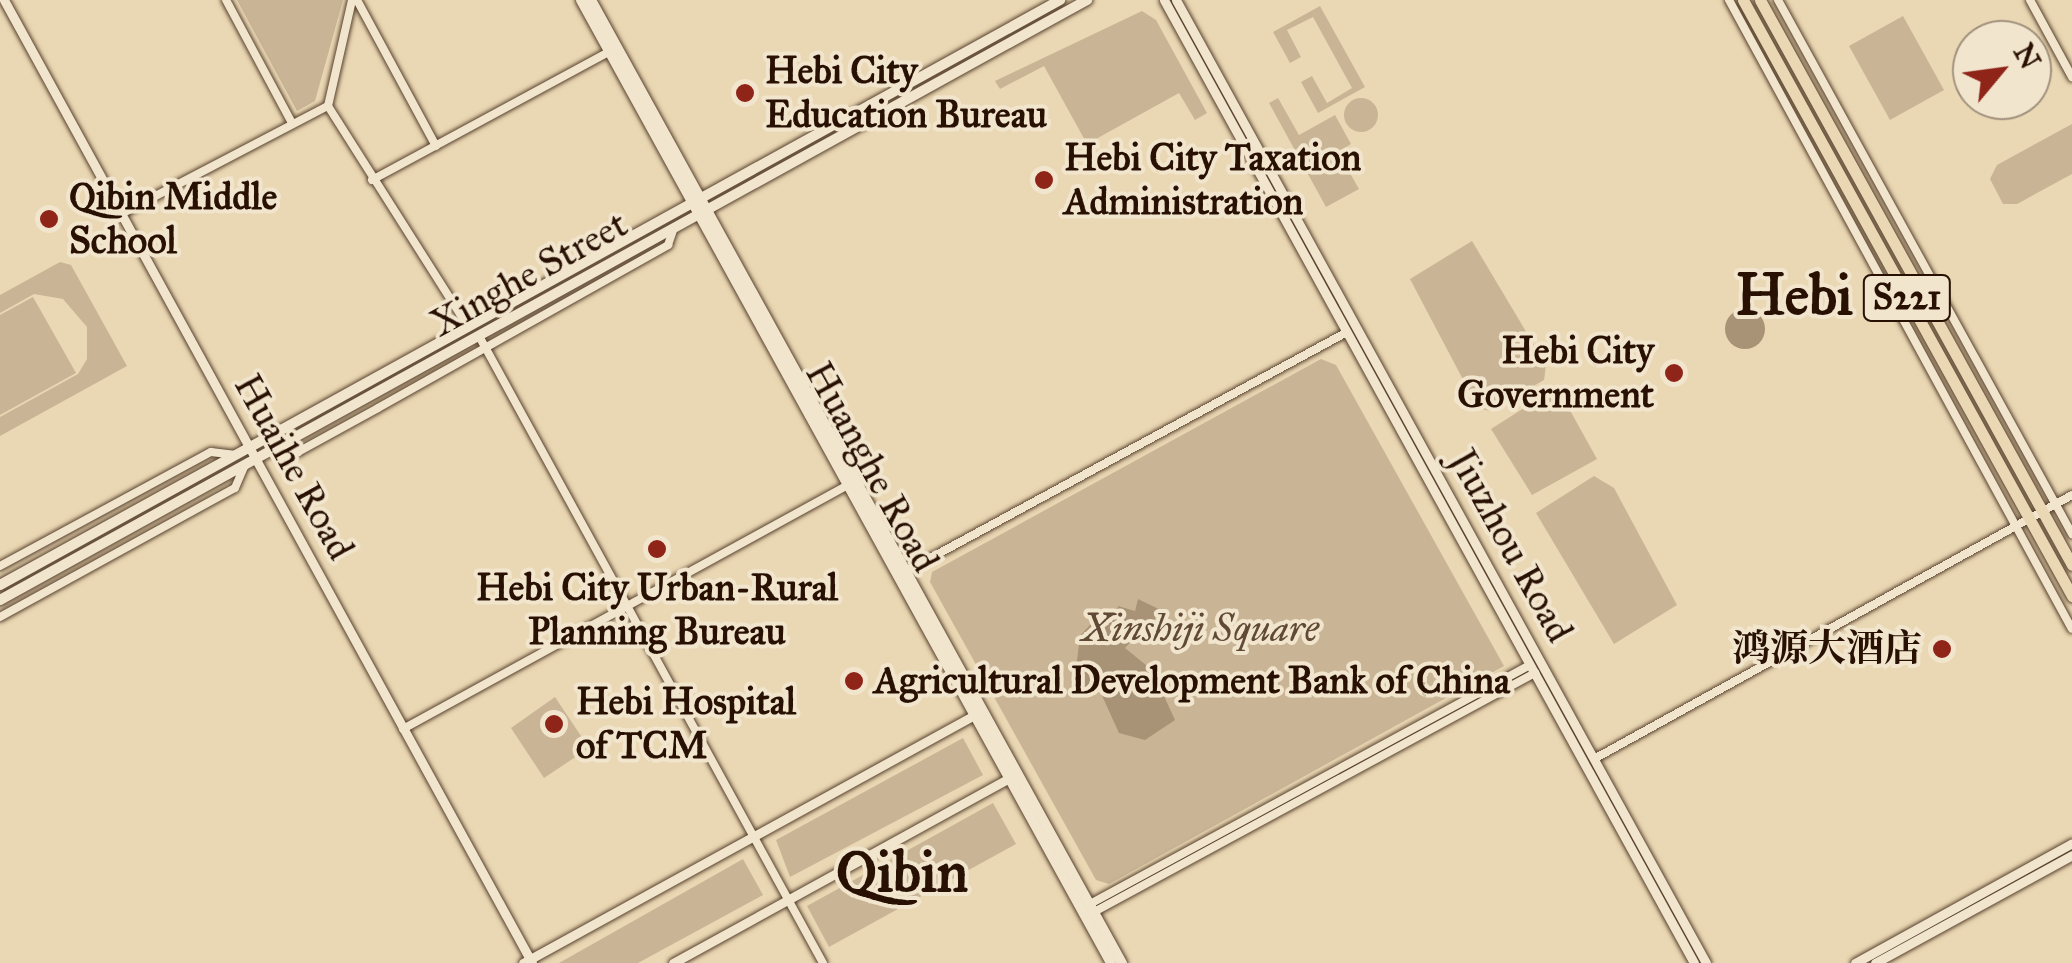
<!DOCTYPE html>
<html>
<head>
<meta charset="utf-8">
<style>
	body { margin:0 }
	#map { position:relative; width:2072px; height:963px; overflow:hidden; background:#ead7b3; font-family:"IM FELL Great Primer","Noto Serif SC",serif }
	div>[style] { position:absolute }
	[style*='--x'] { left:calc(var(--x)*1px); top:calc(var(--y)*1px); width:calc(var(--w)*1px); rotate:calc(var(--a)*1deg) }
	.green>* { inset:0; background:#c9b595 }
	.round { border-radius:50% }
	.water>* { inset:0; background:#a89377 }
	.roads { filter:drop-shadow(0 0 2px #58422e) drop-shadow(0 0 2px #58422e) }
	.minor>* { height:8px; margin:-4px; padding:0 4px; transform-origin:4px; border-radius:4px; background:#f1e5ce }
	.tertiary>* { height:9px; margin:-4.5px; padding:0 4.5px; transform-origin:4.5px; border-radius:4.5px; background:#f1e5ce }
	.secondary>* { height:10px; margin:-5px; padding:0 5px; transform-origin:5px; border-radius:5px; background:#f1e5ce }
	.primary>* { height:11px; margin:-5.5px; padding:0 5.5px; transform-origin:5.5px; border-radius:5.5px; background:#ead7b3 }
	.dots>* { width:28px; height:28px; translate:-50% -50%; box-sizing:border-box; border:5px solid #f1e5ce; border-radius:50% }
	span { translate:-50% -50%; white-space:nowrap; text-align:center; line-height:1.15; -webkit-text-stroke:8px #f1e5ce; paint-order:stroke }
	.shield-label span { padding:2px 8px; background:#f1e5ce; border:2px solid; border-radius:8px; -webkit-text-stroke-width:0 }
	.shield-label { font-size:35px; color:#281002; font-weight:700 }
	.poi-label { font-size:38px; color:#281002; font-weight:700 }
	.left { translate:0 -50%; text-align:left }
	.right { translate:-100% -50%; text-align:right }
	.street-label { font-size:38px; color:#281002 }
	.park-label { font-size:38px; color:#604a35; font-style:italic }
	.town-label { font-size:58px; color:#281002; font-weight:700 }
	.north { position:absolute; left:1952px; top:20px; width:100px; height:100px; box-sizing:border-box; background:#f1e5ce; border:2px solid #a1907c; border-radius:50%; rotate:61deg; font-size:28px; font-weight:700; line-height:40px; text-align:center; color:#281002 }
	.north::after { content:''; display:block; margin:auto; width:35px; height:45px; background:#8f2418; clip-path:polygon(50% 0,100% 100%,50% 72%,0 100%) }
</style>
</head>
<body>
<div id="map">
	<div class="green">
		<i style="clip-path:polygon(237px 0,343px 0,315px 101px,297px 111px)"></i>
		<i style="clip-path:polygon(1320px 6px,1365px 87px,1318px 113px,1301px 82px,1312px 76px,1327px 103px,1352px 88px,1313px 17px,1287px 30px,1301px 57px,1290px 63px,1273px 32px)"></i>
		<i style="clip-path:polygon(1142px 11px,1156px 20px,1207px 113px,1195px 120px,1179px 93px,1087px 144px,1044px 66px,1000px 89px,995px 81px)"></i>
		<i style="clip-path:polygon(1903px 16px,1944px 90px,1890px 120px,1849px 46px)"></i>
		<i style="clip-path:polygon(1278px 98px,1299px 135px,1335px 115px,1351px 144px,1338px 152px,1359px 189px,1326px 207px,1269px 103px)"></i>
		<i class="round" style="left:1344px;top:98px;width:34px;height:34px"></i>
		<i style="clip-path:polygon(2072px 124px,2072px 174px,2017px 204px,2003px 204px,1990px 179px,1997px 165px)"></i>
		<i style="clip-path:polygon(1472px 241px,1546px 365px,1544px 380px,1490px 411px,1478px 408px,1410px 279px)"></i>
		<i style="clip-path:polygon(60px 262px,71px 265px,127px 366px,0 436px,0 417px,78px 374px,87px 359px,87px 327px,63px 299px,34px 294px,0 313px,0 295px)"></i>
		<i style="clip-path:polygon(33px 297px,76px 373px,0 415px,0 315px)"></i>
		<i style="clip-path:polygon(1321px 359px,1336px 365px,1504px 666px,1109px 884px,1096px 880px,930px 582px,932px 572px)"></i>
		<i style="clip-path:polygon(1557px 387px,1597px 459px,1532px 495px,1491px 429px)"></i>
		<i style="clip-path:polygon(1594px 476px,1614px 488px,1677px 605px,1614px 644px,1536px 513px)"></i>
		<i style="clip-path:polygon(555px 697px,589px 748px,544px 778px,511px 728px)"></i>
		<i style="clip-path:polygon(963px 738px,983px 775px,790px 877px,776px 840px)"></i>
		<i style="clip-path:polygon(993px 803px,1016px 844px,829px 947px,807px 906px)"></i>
		<i style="clip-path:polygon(743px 859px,763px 895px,638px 963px,559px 963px)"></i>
	</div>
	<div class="water">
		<i class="round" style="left:1725px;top:309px;width:40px;height:40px"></i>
		<i style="clip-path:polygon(1138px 599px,1167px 613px,1155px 617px,1156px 639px,1134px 638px,1125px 648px,1152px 670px,1175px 720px,1145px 740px,1119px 733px,1099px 689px,1087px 695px,1074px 685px,1080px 636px,1099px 615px,1116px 621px,1118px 606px,1135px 611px)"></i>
	</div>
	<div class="roads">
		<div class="minor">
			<i style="--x:226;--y:0;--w:140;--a:61.8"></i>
			<i style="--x:357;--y:0;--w:166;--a:61.6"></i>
			<i style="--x:1729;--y:0;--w:716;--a:61.4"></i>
			<i style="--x:1778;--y:0;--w:610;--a:61.16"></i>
			<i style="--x:2030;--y:0;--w:88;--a:61.4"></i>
			<i style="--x:328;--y:106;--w:109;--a:-77.2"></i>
			<i style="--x:372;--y:180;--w:269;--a:-28.4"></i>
			<i style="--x:121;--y:214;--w:233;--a:-27.6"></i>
			<i style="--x:328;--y:106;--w:262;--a:57.6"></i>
			<i style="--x:479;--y:336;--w:715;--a:61.25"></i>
			<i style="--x:278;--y:447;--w:21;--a:14"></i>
			<i style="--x:298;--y:452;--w:91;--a:-28.8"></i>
			<i style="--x:378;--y:408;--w:333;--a:-29.3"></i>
			<i style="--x:668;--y:245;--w:18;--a:-71"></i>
			<i style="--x:0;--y:566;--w:240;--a:-28.4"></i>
			<i style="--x:211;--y:452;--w:25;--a:7"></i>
			<i style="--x:901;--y:574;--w:507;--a:-28.48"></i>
			<i style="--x:0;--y:617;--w:268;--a:-28.8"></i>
			<i style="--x:235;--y:488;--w:23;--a:-67"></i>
			<i style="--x:403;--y:729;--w:508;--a:-28.74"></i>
			<i style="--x:1594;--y:759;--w:546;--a:-28.91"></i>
			<i style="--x:1090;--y:904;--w:501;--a:-28.51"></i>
			<i style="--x:1094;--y:912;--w:502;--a:-28.46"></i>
		</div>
		<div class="tertiary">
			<i style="--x:4;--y:0;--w:1098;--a:61.26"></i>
			<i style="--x:1164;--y:0;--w:1099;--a:61.17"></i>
			<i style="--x:1176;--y:0;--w:1099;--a:61.17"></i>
			<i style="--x:523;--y:963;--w:521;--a:-28.78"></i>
			<i style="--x:673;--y:963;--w:387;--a:-28.8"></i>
			<i style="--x:1855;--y:963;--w:248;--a:-28.9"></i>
			<i style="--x:1875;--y:963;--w:225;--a:-28.7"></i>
		</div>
		<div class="secondary">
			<i style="--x:581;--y:0;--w:1099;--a:61.17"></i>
			<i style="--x:591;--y:0;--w:1100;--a:61.13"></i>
			<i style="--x:0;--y:585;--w:1211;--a:-28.89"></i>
			<i style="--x:0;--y:600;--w:1242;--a:-28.9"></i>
		</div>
		<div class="primary">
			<i style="--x:1743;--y:0;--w:681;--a:61.1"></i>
			<i style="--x:1760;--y:0;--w:645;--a:61.09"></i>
		</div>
	</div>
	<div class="dots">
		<i style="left:745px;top:93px;background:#8f2418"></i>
		<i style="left:1044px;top:180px;background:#8f2418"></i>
		<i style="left:49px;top:219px;background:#8f2418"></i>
		<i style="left:1674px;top:373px;background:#8f2418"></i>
		<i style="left:657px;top:549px;background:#8f2418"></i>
		<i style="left:1942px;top:649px;background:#8f2418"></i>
		<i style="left:854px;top:681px;background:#8f2418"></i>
		<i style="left:554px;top:724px;background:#8f2418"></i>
	</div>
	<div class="shield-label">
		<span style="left:1907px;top:298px">S221</span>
	</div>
	<div class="poi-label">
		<span class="left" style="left:765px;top:93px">Hebi City<br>Education Bureau</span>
		<span class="left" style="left:1064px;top:180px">Hebi City Taxation<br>Administration</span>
		<span class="left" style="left:69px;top:219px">Qibin Middle<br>School</span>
		<span class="right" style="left:1654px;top:373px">Hebi City<br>Government</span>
		<span style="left:657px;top:610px">Hebi City Urban-Rural<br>Planning Bureau</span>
		<span class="right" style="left:1922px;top:649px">鸿源大酒店</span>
		<span class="left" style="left:874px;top:681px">Agricultural Development Bank of China</span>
		<span class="left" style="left:576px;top:724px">Hebi Hospital<br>of TCM</span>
	</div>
	<div class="street-label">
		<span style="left:529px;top:274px;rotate:-29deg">Xinghe Street</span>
		<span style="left:294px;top:467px;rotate:61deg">Huaihe Road</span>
		<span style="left:872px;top:467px;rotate:61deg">Huanghe Road</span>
		<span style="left:1511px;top:546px;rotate:61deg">Jiuzhou Road</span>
	</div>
	<div class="park-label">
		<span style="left:1200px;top:629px">Xinshiji Square</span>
	</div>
	<div class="town-label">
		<span style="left:1794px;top:295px">Hebi</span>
		<span style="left:902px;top:872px">Qibin</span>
	</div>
	<div class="north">N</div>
</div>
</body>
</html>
